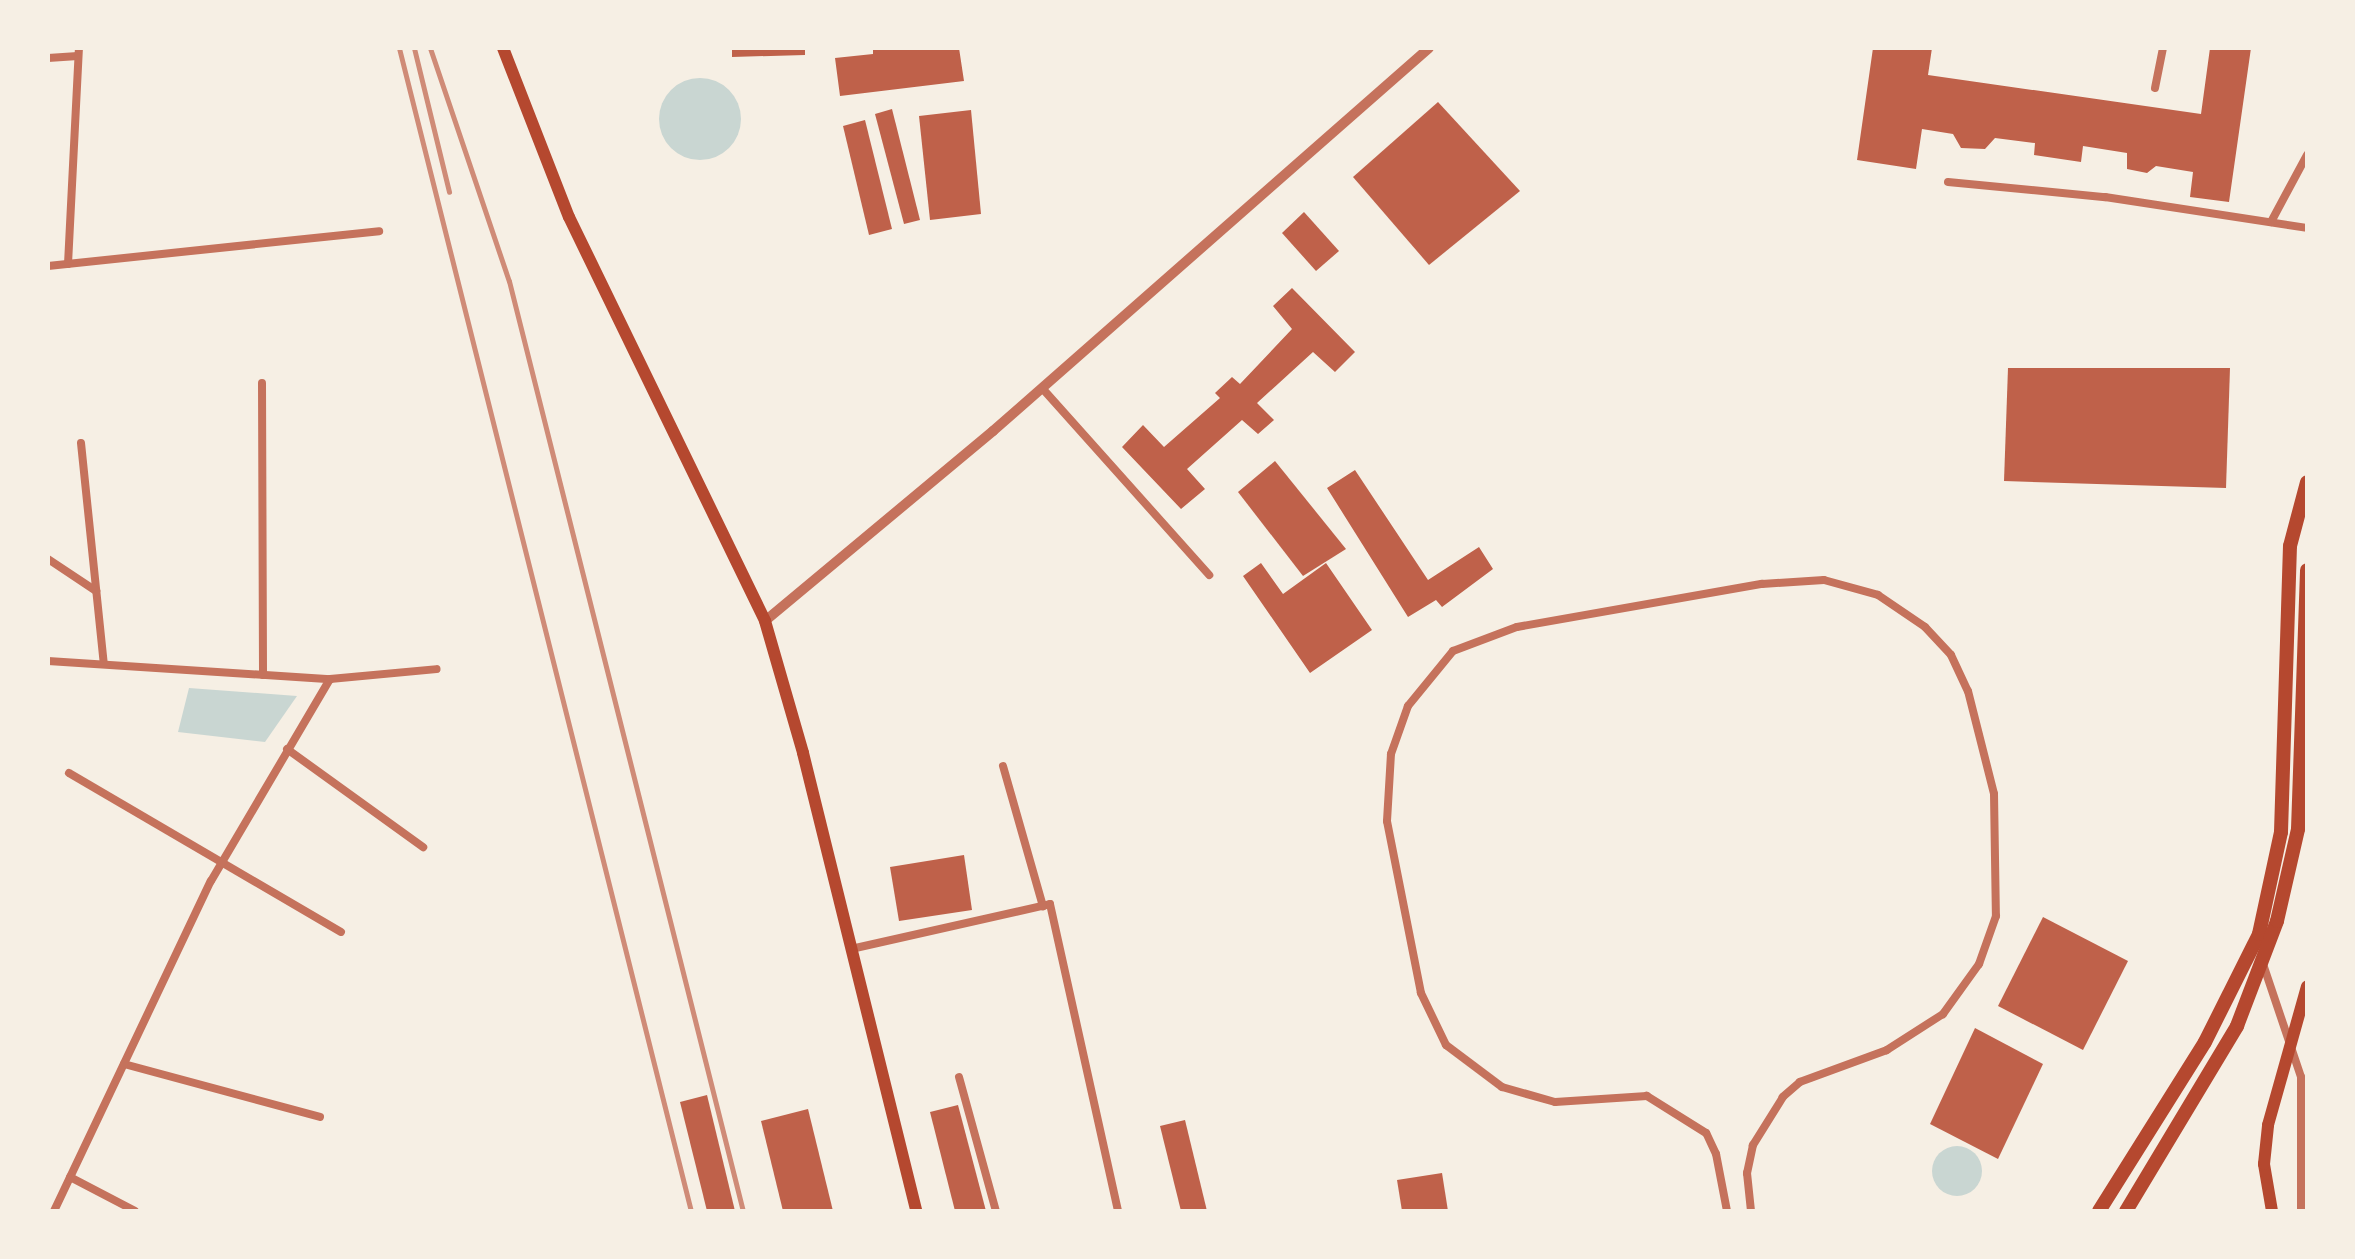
<!DOCTYPE html>
<html>
<head>
<meta charset="utf-8">
<style>
	body { margin:0 }
	#map { position:relative; width:2355px; height:1259px; overflow:hidden; background:#f6efe4; font-family:"Alegreya Sans",sans-serif }
	div>[style] { position:absolute }
	[style*='--x'] { left:calc(var(--x)*1px); top:calc(var(--y)*1px); width:calc(var(--w)*1px); rotate:calc(var(--a)*1deg) }
	.water>* { inset:0; background:#c9d6d2 }
	.round { border-radius:50% }
	.building>* { inset:0; background:#bf614a }
	.minor>* { height:8px; margin:-4px; padding:0 4px; transform-origin:4px; border-radius:4px; background:#c5725c }
	.tertiary>* { height:10px; margin:-5px; padding:0 5px; transform-origin:5px; border-radius:5px; background:#c5725c }
	.secondary>* { height:12px; margin:-6px; padding:0 6px; transform-origin:6px; border-radius:6px; background:#b5482f }
	.primary>* { height:14px; margin:-7px; padding:0 7px; transform-origin:7px; border-radius:7px; background:#b5482f }
	.rail>* { height:5px; margin:-2.5px; padding:0 2.5px; transform-origin:2.5px; border-radius:2.5px; background:#cf8b77 }
	span { translate:-50% -50%; white-space:nowrap; text-align:center; line-height:1.15; -webkit-text-stroke:6px #f6efe4; paint-order:stroke }
	.frame { position:absolute; inset:0; border:50px solid #f6efe4; pointer-events:none }
</style>
</head>
<body>
<div id="map">
	<div class="water">
		<i class="round" style="left:659px;top:78px;width:82px;height:82px"></i>
		<i style="clip-path:polygon(189px 688px,297px 696px,265px 742px,178px 732px)"></i>
		<i class="round" style="left:1932px;top:1146px;width:50px;height:50px"></i>
	</div>
	<div class="building">
		<i style="clip-path:polygon(732px 48px,805px 48px,805px 55px,732px 57px)"></i>
		<i style="clip-path:polygon(873px 48px,959px 48px,964px 81px,840px 96px,835px 58px,873px 54px)"></i>
		<i style="clip-path:polygon(1873px 48px,1932px 48px,1928px 75px,2201px 114px,2210px 48px,2251px 48px,2229px 202px,2190px 197px,2193px 172px,2156px 166px,2147px 173px,2127px 169px,2127px 153px,2083px 146px,2081px 162px,2034px 155px,2035px 143px,1995px 138px,1985px 149px,1961px 148px,1953px 134px,1922px 129px,1916px 169px,1857px 160px)"></i>
		<i style="clip-path:polygon(1438px 102px,1520px 191px,1429px 265px,1353px 177px)"></i>
		<i style="clip-path:polygon(892px 109px,920px 220px,904px 224px,875px 114px)"></i>
		<i style="clip-path:polygon(971px 110px,981px 214px,930px 220px,919px 116px)"></i>
		<i style="clip-path:polygon(865px 120px,892px 229px,869px 235px,843px 126px)"></i>
		<i style="clip-path:polygon(1304px 212px,1339px 251px,1316px 271px,1282px 233px)"></i>
		<i style="clip-path:polygon(1292px 288px,1355px 352px,1335px 372px,1313px 352px,1257px 403px,1274px 420px,1258px 434px,1242px 420px,1187px 469px,1205px 489px,1181px 509px,1122px 447px,1143px 425px,1164px 447px,1220px 398px,1215px 393px,1232px 377px,1240px 384px,1292px 329px,1273px 306px)"></i>
		<i style="clip-path:polygon(2008px 368px,2230px 368px,2226px 488px,2004px 481px)"></i>
		<i style="clip-path:polygon(1275px 461px,1346px 549px,1303px 576px,1238px 492px)"></i>
		<i style="clip-path:polygon(1355px 470px,1428px 580px,1479px 547px,1493px 569px,1442px 607px,1436px 600px,1408px 617px,1327px 488px)"></i>
		<i style="clip-path:polygon(1261px 563px,1283px 594px,1326px 563px,1372px 630px,1310px 673px,1243px 576px)"></i>
		<i style="clip-path:polygon(964px 855px,972px 910px,899px 921px,890px 867px)"></i>
		<i style="clip-path:polygon(2043px 917px,2128px 961px,2083px 1050px,1998px 1006px)"></i>
		<i style="clip-path:polygon(1975px 1028px,2043px 1064px,1998px 1159px,1930px 1124px)"></i>
		<i style="clip-path:polygon(707px 1095px,735px 1211px,707px 1211px,680px 1102px)"></i>
		<i style="clip-path:polygon(958px 1105px,986px 1211px,955px 1211px,930px 1112px)"></i>
		<i style="clip-path:polygon(808px 1109px,833px 1211px,783px 1211px,761px 1121px)"></i>
		<i style="clip-path:polygon(1185px 1120px,1207px 1211px,1181px 1211px,1160px 1126px)"></i>
		<i style="clip-path:polygon(1442px 1173px,1448px 1211px,1402px 1211px,1397px 1180px)"></i>
	</div>
	<div class="minor">
		<i style="--x:48;--y:58;--w:30;--a:-4"></i>
		<i style="--x:2155;--y:88;--w:41;--a:-78.7"></i>
		<i style="--x:1948;--y:182;--w:158;--a:5.5"></i>
		<i style="--x:2105;--y:197;--w:204;--a:8.7"></i>
		<i style="--x:2271;--y:222;--w:76;--a:-61.8"></i>
		<i style="--x:68;--y:264;--w:216;--a:-87.1"></i>
		<i style="--x:48;--y:266;--w:333;--a:-6"></i>
		<i style="--x:262;--y:383;--w:292;--a:89.8"></i>
		<i style="--x:1042;--y:388;--w:251;--a:48.2"></i>
		<i style="--x:81;--y:443;--w:222;--a:84.1"></i>
		<i style="--x:48;--y:559;--w:58;--a:33.7"></i>
		<i style="--x:48;--y:661;--w:283;--a:3.7"></i>
		<i style="--x:330;--y:679;--w:107;--a:-5.3"></i>
		<i style="--x:287;--y:749;--w:168;--a:35.8"></i>
		<i style="--x:1003;--y:766;--w:146;--a:74.1"></i>
		<i style="--x:69;--y:773;--w:315;--a:30.3"></i>
		<i style="--x:851;--y:949;--w:204;--a:-12.7"></i>
		<i style="--x:1050;--y:904;--w:314;--a:77.5"></i>
		<i style="--x:2263;--y:964;--w:119;--a:71.4"></i>
		<i style="--x:2301;--y:1077;--w:134;--a:90"></i>
		<i style="--x:124;--y:1064;--w:203;--a:15.1"></i>
		<i style="--x:959;--y:1077;--w:139;--a:74.6"></i>
		<i style="--x:70;--y:1177;--w:73;--a:27.6"></i>
		<i style="--x:54;--y:1211;--w:365;--a:-64.6"></i>
		<i style="--x:211;--y:881;--w:234;--a:-59.5"></i>
		<i style="--x:1727;--y:1211;--w:58;--a:-100.9"></i>
		<i style="--x:1716;--y:1154;--w:23;--a:-115"></i>
		<i style="--x:1706;--y:1133;--w:70;--a:-147.9"></i>
		<i style="--x:1647;--y:1096;--w:92;--a:176.3"></i>
		<i style="--x:1555;--y:1102;--w:55;--a:-164.2"></i>
		<i style="--x:1502;--y:1087;--w:70;--a:-143.1"></i>
		<i style="--x:1446;--y:1045;--w:58;--a:-115.7"></i>
		<i style="--x:1421;--y:993;--w:175;--a:-101.2"></i>
		<i style="--x:1387;--y:821;--w:67;--a:-86.6"></i>
		<i style="--x:1391;--y:754;--w:51;--a:-70.5"></i>
		<i style="--x:1408;--y:706;--w:71;--a:-50.7"></i>
		<i style="--x:1453;--y:651;--w:68;--a:-20.6"></i>
		<i style="--x:1517;--y:627;--w:249;--a:-10"></i>
		<i style="--x:1762;--y:584;--w:62;--a:-3.7"></i>
		<i style="--x:1824;--y:580;--w:56;--a:15.5"></i>
		<i style="--x:1878;--y:595;--w:57;--a:34.2"></i>
		<i style="--x:1925;--y:627;--w:38;--a:47"></i>
		<i style="--x:1951;--y:655;--w:40;--a:65"></i>
		<i style="--x:1968;--y:691;--w:106;--a:75.8"></i>
		<i style="--x:1994;--y:794;--w:122;--a:89.1"></i>
		<i style="--x:1996;--y:916;--w:51;--a:109.5"></i>
		<i style="--x:1979;--y:964;--w:62;--a:125.8"></i>
		<i style="--x:1943;--y:1014;--w:67;--a:147.3"></i>
		<i style="--x:1887;--y:1050;--w:93;--a:159.8"></i>
		<i style="--x:1800;--y:1082;--w:23;--a:139"></i>
		<i style="--x:1783;--y:1097;--w:57;--a:122"></i>
		<i style="--x:1753;--y:1145;--w:29;--a:102"></i>
		<i style="--x:1747;--y:1173;--w:38;--a:84"></i>
	</div>
	<div class="tertiary">
		<i style="--x:765;--y:621;--w:297;--a:-39.8"></i>
		<i style="--x:993;--y:431;--w:580;--a:-41.3"></i>
	</div>
	<div class="secondary">
		<i style="--x:503;--y:48;--w:181;--a:68.7"></i>
		<i style="--x:569;--y:217;--w:449;--a:64.1"></i>
		<i style="--x:765;--y:621;--w:137;--a:73.9"></i>
		<i style="--x:803;--y:753;--w:472;--a:76.1"></i>
		<i style="--x:2272;--y:1211;--w:48;--a:-99.7"></i>
		<i style="--x:2264;--y:1164;--w:39;--a:-84"></i>
		<i style="--x:2268;--y:1125;--w:144;--a:-74.3"></i>
	</div>
	<div class="primary">
		<i style="--x:2099;--y:1211;--w:199;--a:-57.9"></i>
		<i style="--x:2205;--y:1042;--w:121;--a:-63.4"></i>
		<i style="--x:2259;--y:934;--w:104;--a:-77.8"></i>
		<i style="--x:2281;--y:832;--w:286;--a:-88.2"></i>
		<i style="--x:2290;--y:546;--w:66;--a:-75.1"></i>
		<i style="--x:2126;--y:1211;--w:216;--a:-59"></i>
		<i style="--x:2237;--y:1026;--w:112;--a:-69.1"></i>
		<i style="--x:2277;--y:921;--w:94;--a:-77.1"></i>
		<i style="--x:2298;--y:829;--w:259;--a:-88"></i>
	</div>
	<div class="rail">
		<i style="--x:399;--y:48;--w:1199;--a:75.91"></i>
		<i style="--x:414;--y:48;--w:148;--a:76.3"></i>
		<i style="--x:430;--y:48;--w:246;--a:71.3"></i>
		<i style="--x:509;--y:281;--w:959;--a:75.88"></i>
	</div>
	<div class="frame"></div>
</div>
</body>
</html>
